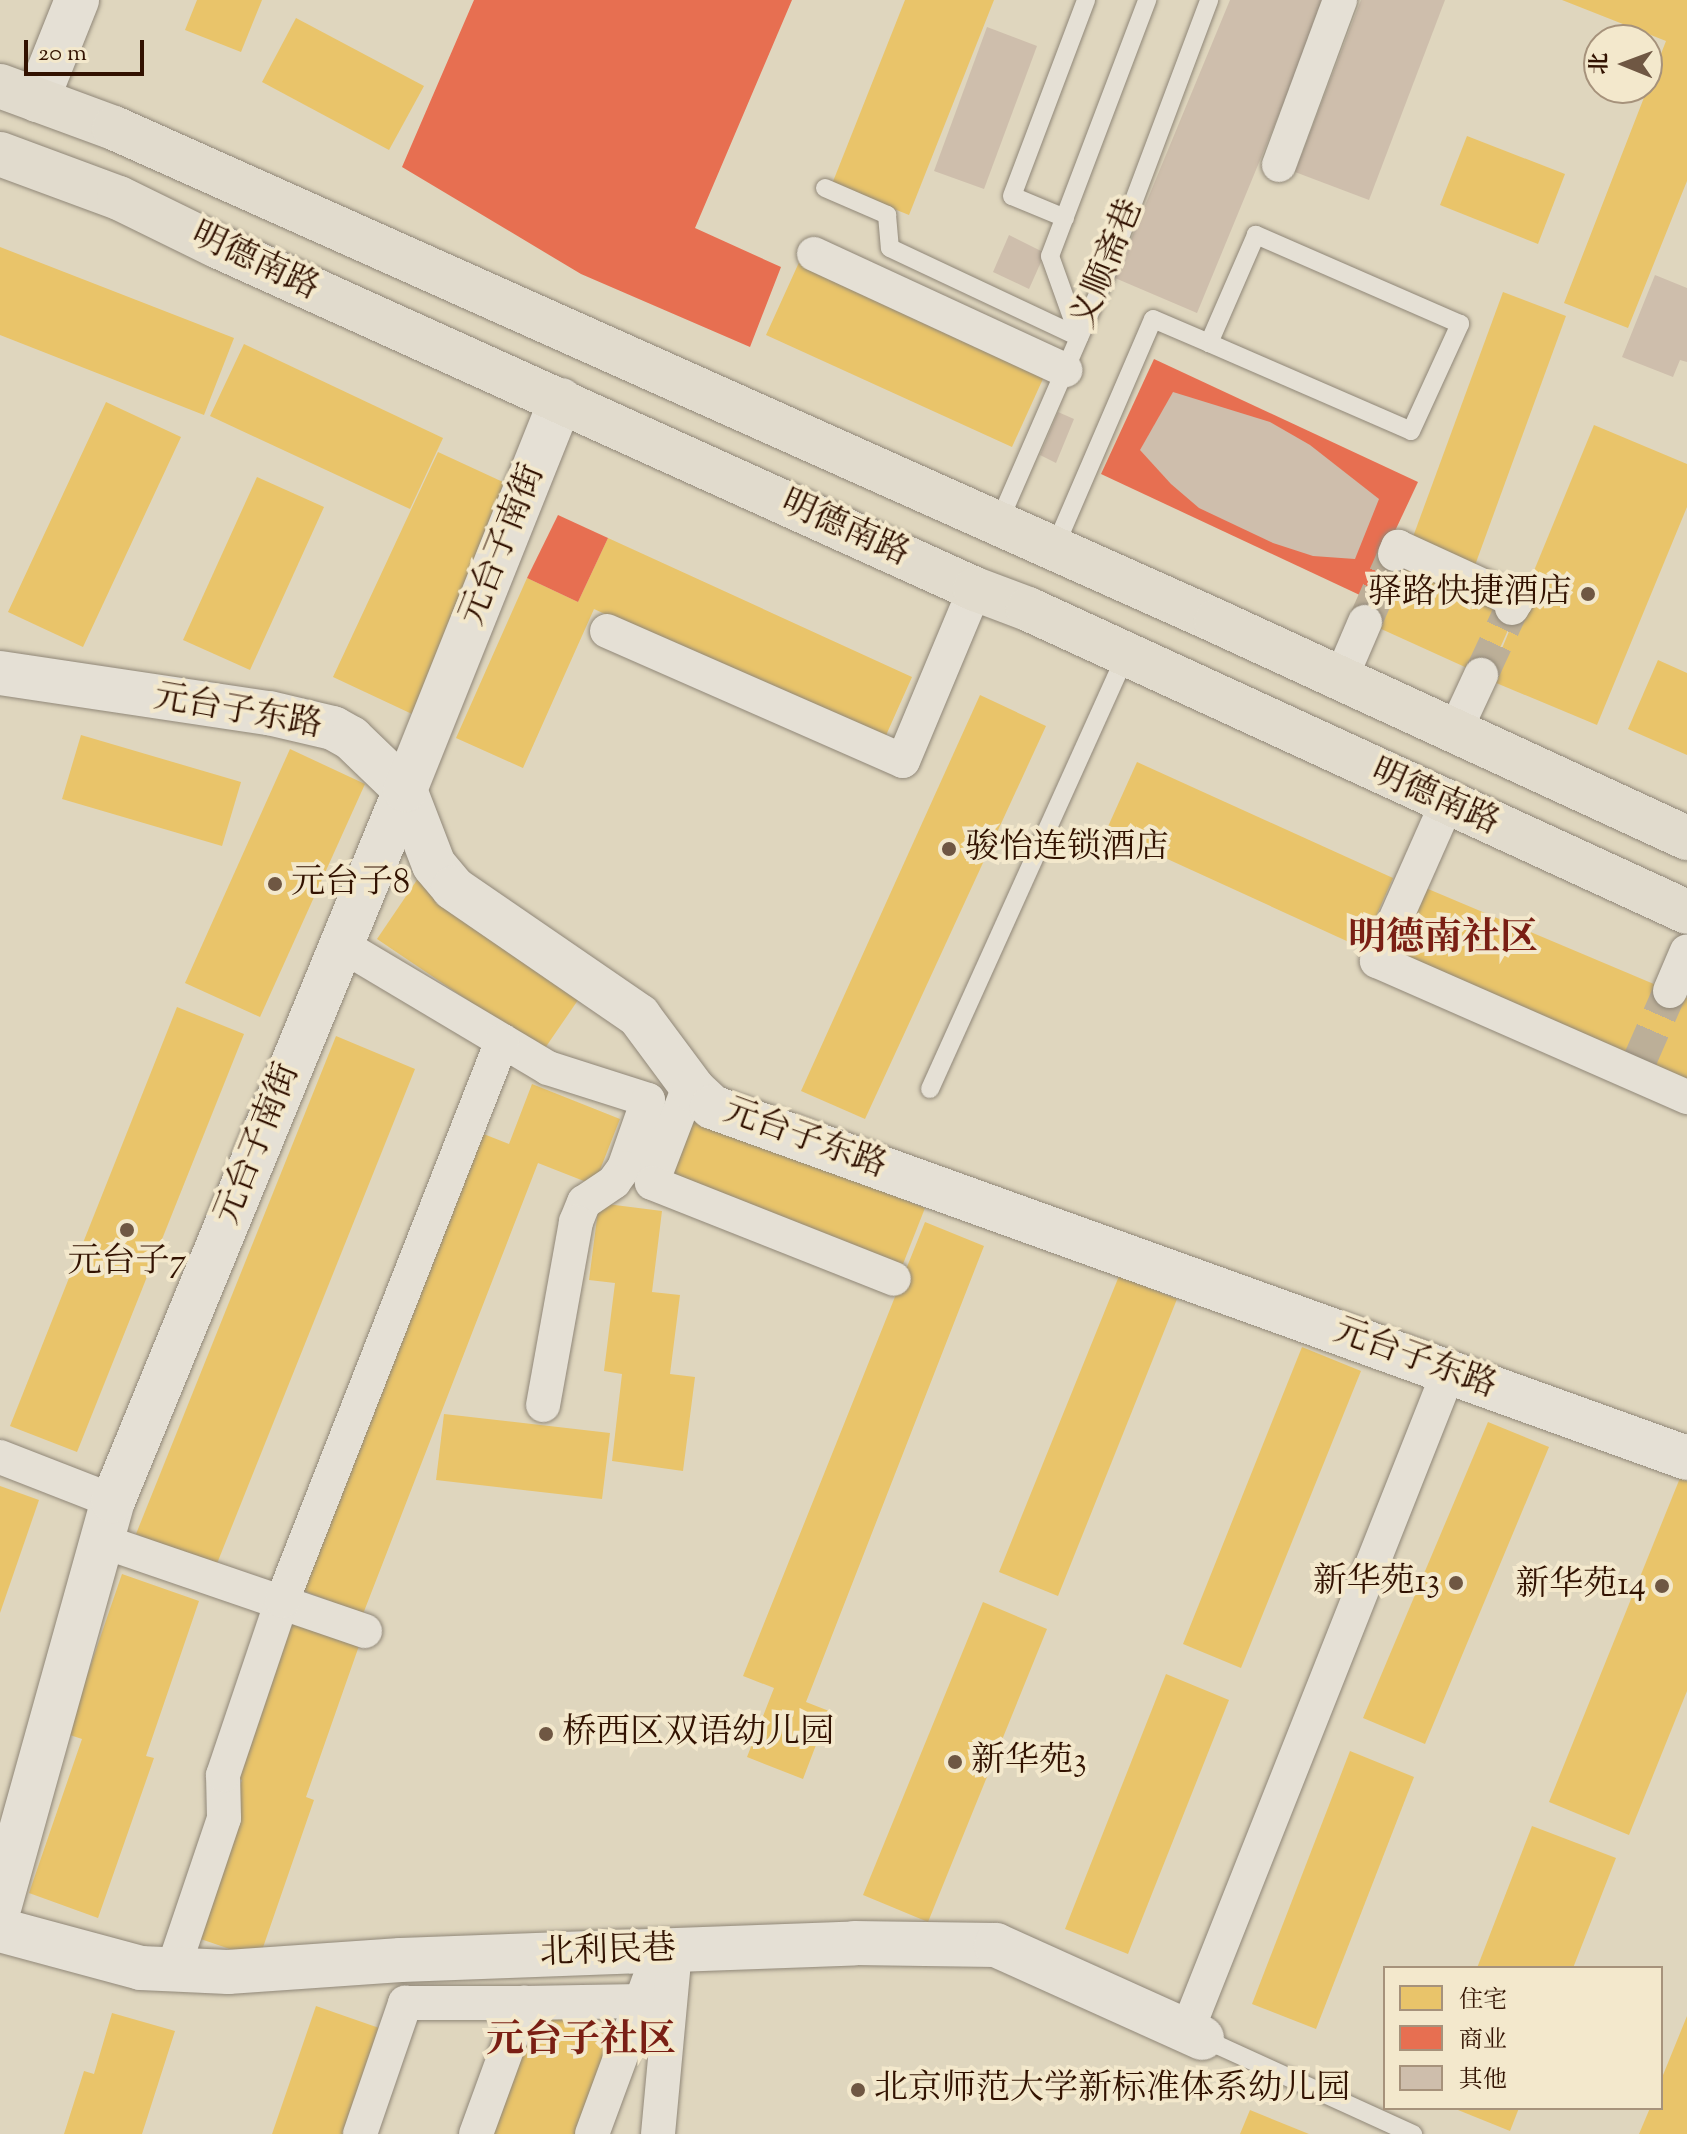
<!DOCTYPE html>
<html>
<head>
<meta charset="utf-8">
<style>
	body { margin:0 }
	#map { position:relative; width:1687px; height:2134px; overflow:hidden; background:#dfd6be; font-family:"Sorts Mill Goudy","Noto Serif SC",serif }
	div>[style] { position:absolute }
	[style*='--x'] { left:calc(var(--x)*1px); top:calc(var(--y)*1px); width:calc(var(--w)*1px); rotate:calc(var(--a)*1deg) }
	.homes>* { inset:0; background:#e9c46a }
	.shops>* { inset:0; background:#e76f51 }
	.building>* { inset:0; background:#cebeac }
	.minor-tunnel>* { height:34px; margin-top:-17px; transform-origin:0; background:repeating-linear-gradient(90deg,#bcaf98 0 34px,transparent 0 51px) }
	.roads { filter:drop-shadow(0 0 2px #908778) drop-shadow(0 0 2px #908778) }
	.service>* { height:18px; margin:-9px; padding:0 9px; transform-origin:9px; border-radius:9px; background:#e5e0d5 }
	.minor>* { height:34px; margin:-17px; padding:0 17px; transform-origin:17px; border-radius:17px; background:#e5e0d5 }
	.tertiary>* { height:44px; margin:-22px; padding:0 22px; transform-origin:22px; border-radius:22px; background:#e5e0d5 }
	.primary>* { height:44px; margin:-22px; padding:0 22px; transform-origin:22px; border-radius:22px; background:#e1dbcd }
	.dots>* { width:22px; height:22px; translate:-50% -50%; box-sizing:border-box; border:4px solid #f3e8cc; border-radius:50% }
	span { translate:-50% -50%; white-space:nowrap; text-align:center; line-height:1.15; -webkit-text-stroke:8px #f3e8cc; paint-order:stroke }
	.street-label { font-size:34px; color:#321201 }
	.poi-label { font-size:34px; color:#321201 }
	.right { translate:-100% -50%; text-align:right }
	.left { translate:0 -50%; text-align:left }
	.quarter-label { font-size:38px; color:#7a1f14; font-weight:700 }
	.legend { position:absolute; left:1383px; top:1966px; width:280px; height:144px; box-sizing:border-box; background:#f3e8cc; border:2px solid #a6927b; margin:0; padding:10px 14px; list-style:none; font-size:24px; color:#321201 }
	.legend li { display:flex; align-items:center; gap:16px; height:40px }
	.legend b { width:40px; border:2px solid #a6927b }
	.north { position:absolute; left:1583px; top:24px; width:80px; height:80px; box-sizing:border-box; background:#f3e8cc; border:2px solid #a6927b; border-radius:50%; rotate:271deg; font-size:22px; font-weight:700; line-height:32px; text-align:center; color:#321201 }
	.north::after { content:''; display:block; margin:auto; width:28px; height:36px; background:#6f5743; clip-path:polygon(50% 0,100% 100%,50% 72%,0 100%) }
	.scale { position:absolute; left:24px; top:40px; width:120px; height:36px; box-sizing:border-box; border:4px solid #321201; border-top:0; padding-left:10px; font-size:24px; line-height:28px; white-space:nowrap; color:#321201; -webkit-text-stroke:6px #f3e8cc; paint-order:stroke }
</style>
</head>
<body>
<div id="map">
	<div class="homes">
		<i style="clip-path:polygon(197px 0,262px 0,241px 52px,185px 30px)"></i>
		<i style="clip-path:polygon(905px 0,994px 0,909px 215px,832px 184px)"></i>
		<i style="clip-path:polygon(1562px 0,1687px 0,1687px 181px,1628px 328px,1564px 303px,1666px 41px)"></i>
		<i style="clip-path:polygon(296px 18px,424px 86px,389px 150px,262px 82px)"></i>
		<i style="clip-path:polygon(1467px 136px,1565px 174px,1538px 244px,1440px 205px)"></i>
		<i style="clip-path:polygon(0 247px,234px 338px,204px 415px,0 335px)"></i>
		<i style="clip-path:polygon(801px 258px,1047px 370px,1012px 447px,766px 335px)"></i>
		<i style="clip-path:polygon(1503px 292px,1566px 316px,1474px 568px,1410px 545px)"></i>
		<i style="clip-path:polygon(244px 344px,443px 438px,410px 509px,210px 416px)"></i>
		<i style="clip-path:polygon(106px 402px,181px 437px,83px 647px,8px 612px)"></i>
		<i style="clip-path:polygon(1594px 425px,1687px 464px,1687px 507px,1597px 725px,1489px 680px)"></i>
		<i style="clip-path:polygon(438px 452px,518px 489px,412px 714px,333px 677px)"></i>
		<i style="clip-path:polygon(257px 477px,324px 507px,250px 670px,183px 640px)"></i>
		<i style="clip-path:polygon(608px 538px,912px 677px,883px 742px,594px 609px,523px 768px,456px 738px,527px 578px,578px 602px)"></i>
		<i style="clip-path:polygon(1387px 551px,1517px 610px,1487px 677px,1357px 618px)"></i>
		<i style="clip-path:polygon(1658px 660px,1687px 673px,1687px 755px,1628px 729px)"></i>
		<i style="clip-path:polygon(980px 695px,1046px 726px,865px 1119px,801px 1091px)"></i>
		<i style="clip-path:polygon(81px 735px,241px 782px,222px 846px,62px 799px)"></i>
		<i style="clip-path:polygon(290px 749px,365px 784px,260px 1017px,185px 983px)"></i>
		<i style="clip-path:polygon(1137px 762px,1393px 878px,1362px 948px,1106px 831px)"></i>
		<i style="clip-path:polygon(421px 874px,587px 987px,543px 1051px,377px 939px)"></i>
		<i style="clip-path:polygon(1421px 886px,1687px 998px,1687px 1082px,1391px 957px)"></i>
		<i style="clip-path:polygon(177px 1007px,244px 1034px,77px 1452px,10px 1426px)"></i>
		<i style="clip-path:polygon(336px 1036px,415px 1069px,216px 1566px,136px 1534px)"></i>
		<i style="clip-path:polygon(532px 1084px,620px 1119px,594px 1185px,538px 1163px,363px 1614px,299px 1589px,476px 1131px,509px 1144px)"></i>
		<i style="clip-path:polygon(690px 1116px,925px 1208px,901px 1269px,666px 1177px)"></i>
		<i style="clip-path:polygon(599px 1203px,662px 1211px,652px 1292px,680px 1295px,670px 1374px,695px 1377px,683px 1471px,612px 1461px,622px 1374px,604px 1371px,615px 1283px,589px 1280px)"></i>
		<i style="clip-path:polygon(925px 1222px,984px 1246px,806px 1702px,829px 1711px,803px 1779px,747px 1757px,774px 1688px,743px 1676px)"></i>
		<i style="clip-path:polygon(1119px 1276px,1177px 1299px,1058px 1596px,999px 1572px)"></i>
		<i style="clip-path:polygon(1302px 1347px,1361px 1371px,1241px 1668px,1183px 1644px)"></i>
		<i style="clip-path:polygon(444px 1414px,610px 1433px,602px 1499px,436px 1480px)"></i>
		<i style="clip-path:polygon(1488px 1422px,1549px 1447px,1425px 1744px,1363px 1718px)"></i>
		<i style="clip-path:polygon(1680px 1478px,1687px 1481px,1687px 1691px,1629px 1835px,1549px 1802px)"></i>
		<i style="clip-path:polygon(0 1486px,39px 1500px,0 1613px)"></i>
		<i style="clip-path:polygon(122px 1574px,199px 1601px,146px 1756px,154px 1758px,98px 1918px,29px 1893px,82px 1739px,67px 1734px)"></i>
		<i style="clip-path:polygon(983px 1602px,1047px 1629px,928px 1922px,863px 1895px)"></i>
		<i style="clip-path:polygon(283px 1616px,360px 1643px,306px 1797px,314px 1800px,259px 1959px,189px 1935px,242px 1780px,228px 1776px)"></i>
		<i style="clip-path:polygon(1166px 1674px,1229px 1700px,1128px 1954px,1065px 1929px)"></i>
		<i style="clip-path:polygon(1350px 1751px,1414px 1777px,1316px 2029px,1252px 2004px)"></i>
		<i style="clip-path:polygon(1532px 1826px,1616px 1858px,1573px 1968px,1477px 1968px)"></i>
		<i style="clip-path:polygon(316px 2006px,382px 2029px,347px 2134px,272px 2134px)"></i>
		<i style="clip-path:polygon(538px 2010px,612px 2037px,577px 2134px,493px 2134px)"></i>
		<i style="clip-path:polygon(112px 2013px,175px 2031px,142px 2134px,64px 2134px,84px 2071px,94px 2074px)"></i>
		<i style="clip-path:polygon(1687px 2016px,1687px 2134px,1639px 2134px,1650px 2108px,1661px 2108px,1661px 2080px)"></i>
		<i style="clip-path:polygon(1453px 2108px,1519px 2108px,1510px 2131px)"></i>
		<i style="clip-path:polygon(1250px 2110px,1309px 2134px,1240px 2134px)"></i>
	</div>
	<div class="shops">
		<i style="clip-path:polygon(474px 0,792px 0,695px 228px,781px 267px,750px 347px,581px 274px,402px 167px)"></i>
		<i style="clip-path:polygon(1154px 359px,1418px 482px,1364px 597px,1101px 474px)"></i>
		<i style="clip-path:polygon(558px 515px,608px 538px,578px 602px,527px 578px)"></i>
	</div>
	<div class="building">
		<i style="clip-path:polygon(1230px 0,1326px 0,1197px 313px,1115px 278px)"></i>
		<i style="clip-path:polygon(1361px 0,1445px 0,1369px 200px,1295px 172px)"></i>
		<i style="clip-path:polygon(987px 27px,1037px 46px,984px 189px,934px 171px)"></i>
		<i style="clip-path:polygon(1009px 235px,1045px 253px,1029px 289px,993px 272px)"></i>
		<i style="clip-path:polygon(1655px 275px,1687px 288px,1687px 362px,1680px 360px,1673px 377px,1622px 357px)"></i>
		<i style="clip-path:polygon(1173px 392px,1270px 422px,1310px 445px,1379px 499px,1355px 559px,1313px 556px,1273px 543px,1199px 508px,1171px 484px,1140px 450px)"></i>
		<i style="clip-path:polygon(1058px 412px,1074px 419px,1056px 463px,1040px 455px)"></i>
	</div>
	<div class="minor-tunnel">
		<i style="--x:1365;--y:622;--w:74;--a:-66.2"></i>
		<i style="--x:1481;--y:675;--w:74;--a:-65.2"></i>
		<i style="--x:1639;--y:1062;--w:77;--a:-66.4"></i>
	</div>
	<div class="roads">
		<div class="service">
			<i style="--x:825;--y:188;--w:68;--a:23.5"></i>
			<i style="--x:887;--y:215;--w:33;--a:85"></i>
			<i style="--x:890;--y:248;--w:209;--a:25.2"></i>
			<i style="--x:1065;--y:218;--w:57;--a:-157.5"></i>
			<i style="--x:1012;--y:196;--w:210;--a:-69.3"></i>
			<i style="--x:1079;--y:337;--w:86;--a:-109.7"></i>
			<i style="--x:1050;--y:256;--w:274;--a:-69.2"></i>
			<i style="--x:998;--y:524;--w:266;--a:-66.5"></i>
			<i style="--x:1104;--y:280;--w:299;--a:-69.4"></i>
			<i style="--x:1054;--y:549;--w:250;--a:-66.7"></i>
			<i style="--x:1153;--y:319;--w:61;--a:23.2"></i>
			<i style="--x:1209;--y:343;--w:220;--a:23.5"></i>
			<i style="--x:1411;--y:431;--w:118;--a:-65.4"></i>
			<i style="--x:1460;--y:324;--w:223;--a:-156.4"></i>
			<i style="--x:1256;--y:235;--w:118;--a:113.5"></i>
			<i style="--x:930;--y:1089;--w:474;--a:-65.7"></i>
			<i style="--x:1202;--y:2038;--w:232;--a:24.5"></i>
		</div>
		<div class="minor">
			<i style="--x:1279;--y:165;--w:176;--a:-69.7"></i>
			<i style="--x:814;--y:254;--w:277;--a:24.8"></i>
			<i style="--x:1395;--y:554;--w:8;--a:-67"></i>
			<i style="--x:1398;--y:547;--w:130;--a:24.6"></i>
			<i style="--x:1516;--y:601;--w:8;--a:120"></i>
			<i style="--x:607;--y:631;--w:323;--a:23.7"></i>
			<i style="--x:903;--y:761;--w:186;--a:-67.3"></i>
			<i style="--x:1341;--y:678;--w:61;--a:-66.8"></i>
			<i style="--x:1455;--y:731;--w:62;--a:-65.1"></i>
			<i style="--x:1447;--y:803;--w:173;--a:113.9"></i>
			<i style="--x:1377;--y:961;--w:339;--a:23.7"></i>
			<i style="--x:340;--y:944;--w:242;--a:30.8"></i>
			<i style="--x:548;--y:1068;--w:105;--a:17.7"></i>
			<i style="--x:648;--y:1100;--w:72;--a:109.4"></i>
			<i style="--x:624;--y:1168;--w:17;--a:126"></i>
			<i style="--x:614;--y:1182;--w:36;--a:146"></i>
			<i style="--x:584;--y:1202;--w:22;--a:112"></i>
			<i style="--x:576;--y:1222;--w:186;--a:100.2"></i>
			<i style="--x:1670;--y:991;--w:43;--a:-67"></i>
			<i style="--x:690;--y:1084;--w:106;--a:111"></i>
			<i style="--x:652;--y:1183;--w:260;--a:21.6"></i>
			<i style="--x:0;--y:1457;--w:121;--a:21.3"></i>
			<i style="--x:102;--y:1541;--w:278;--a:18.9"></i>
			<i style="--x:173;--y:1969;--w:159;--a:-71.3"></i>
			<i style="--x:224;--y:1818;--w:43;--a:-91.3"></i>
			<i style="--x:223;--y:1775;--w:184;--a:-71.3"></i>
			<i style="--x:282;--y:1601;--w:602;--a:-68.55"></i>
			<i style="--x:1187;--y:2031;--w:710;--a:-68.35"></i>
			<i style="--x:360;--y:2134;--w:139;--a:-71"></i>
			<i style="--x:405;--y:2003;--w:119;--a:0"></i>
			<i style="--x:476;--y:2134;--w:140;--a:-69.9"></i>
			<i style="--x:524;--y:2003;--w:117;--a:-1"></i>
			<i style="--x:592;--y:2134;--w:196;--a:-69.7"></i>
			<i style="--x:658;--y:2134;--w:185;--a:-84.7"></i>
		</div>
		<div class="tertiary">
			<i style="--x:37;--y:100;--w:108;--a:-68.2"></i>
			<i style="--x:0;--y:673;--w:272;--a:8.5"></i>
			<i style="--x:269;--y:713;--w:66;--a:13.2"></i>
			<i style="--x:333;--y:728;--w:21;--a:29"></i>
			<i style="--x:351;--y:738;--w:75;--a:43.9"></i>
			<i style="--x:405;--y:790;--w:80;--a:68.9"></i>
			<i style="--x:434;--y:865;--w:30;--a:50"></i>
			<i style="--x:453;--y:888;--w:226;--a:34.5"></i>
			<i style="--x:639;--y:1016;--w:92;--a:53.4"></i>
			<i style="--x:694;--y:1090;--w:25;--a:43"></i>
			<i style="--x:712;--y:1107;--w:1036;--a:19.8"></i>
			<i style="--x:0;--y:1905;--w:420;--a:-74.4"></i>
			<i style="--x:113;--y:1501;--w:769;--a:-67.67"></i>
			<i style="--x:405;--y:790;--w:420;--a:-68.2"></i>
			<i style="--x:0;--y:1930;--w:146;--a:15.1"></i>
			<i style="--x:141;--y:1968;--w:87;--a:2.6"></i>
			<i style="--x:228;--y:1972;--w:173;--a:-4"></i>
			<i style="--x:401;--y:1960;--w:453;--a:-2.1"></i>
			<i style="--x:854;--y:1943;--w:142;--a:0.8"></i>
			<i style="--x:996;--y:1945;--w:226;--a:24.3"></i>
		</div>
		<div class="primary">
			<i style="--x:0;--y:86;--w:121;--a:20.2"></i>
			<i style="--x:114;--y:128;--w:1207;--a:24.1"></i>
			<i style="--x:1216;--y:621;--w:519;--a:24.74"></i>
			<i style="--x:0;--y:154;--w:127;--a:20.3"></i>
			<i style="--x:119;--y:198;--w:109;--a:26.1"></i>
			<i style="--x:217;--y:246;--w:832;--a:24.35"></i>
			<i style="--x:975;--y:589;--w:57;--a:20.7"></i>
			<i style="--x:1028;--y:609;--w:725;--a:24.69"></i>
		</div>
	</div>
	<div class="dots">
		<i style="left:1588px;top:594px;background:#6f5743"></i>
		<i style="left:949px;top:849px;background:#6f5743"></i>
		<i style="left:275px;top:884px;background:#6f5743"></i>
		<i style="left:127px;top:1230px;background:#6f5743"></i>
		<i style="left:1456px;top:1583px;background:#6f5743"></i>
		<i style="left:1662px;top:1586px;background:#6f5743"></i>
		<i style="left:546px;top:1734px;background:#6f5743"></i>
		<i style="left:955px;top:1762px;background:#6f5743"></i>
		<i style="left:858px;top:2090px;background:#6f5743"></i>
	</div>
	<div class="street-label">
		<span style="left:255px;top:262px;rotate:25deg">明德南路</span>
		<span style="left:1108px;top:264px;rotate:-68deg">义顺斋巷</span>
		<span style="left:845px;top:529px;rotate:24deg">明德南路</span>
		<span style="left:503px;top:545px;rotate:-68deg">元台子南街</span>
		<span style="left:238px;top:712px;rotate:10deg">元台子东路</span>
		<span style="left:1435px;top:798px;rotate:24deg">明德南路</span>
		<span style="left:805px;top:1139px;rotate:20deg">元台子东路</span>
		<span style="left:258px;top:1144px;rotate:-68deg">元台子南街</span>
		<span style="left:1415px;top:1359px;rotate:20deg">元台子东路</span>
		<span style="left:608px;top:1952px;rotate:-2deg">北利民巷</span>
	</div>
	<div class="poi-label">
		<span class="right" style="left:1572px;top:594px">驿路快捷酒店</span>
		<span class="left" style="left:965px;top:849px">骏怡连锁酒店</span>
		<span class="left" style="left:291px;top:884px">元台子8</span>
		<span style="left:127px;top:1263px">元台子7</span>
		<span class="right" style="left:1440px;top:1583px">新华苑13</span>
		<span class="right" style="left:1646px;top:1586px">新华苑14</span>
		<span class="left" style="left:562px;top:1734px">桥西区双语幼儿园</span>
		<span class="left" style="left:971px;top:1762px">新华苑3</span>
		<span class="left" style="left:874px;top:2090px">北京师范大学新标准体系幼儿园</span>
	</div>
	<div class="quarter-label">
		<span style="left:1443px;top:941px">明德南社区</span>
		<span style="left:581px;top:2043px">元台子社区</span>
	</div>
	<ul class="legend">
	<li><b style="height:22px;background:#e9c46a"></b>住宅</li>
	<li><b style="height:22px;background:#e76f51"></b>商业</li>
	<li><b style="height:22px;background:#cebeac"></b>其他</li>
	</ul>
	<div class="north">北</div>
	<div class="scale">20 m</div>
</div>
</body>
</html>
